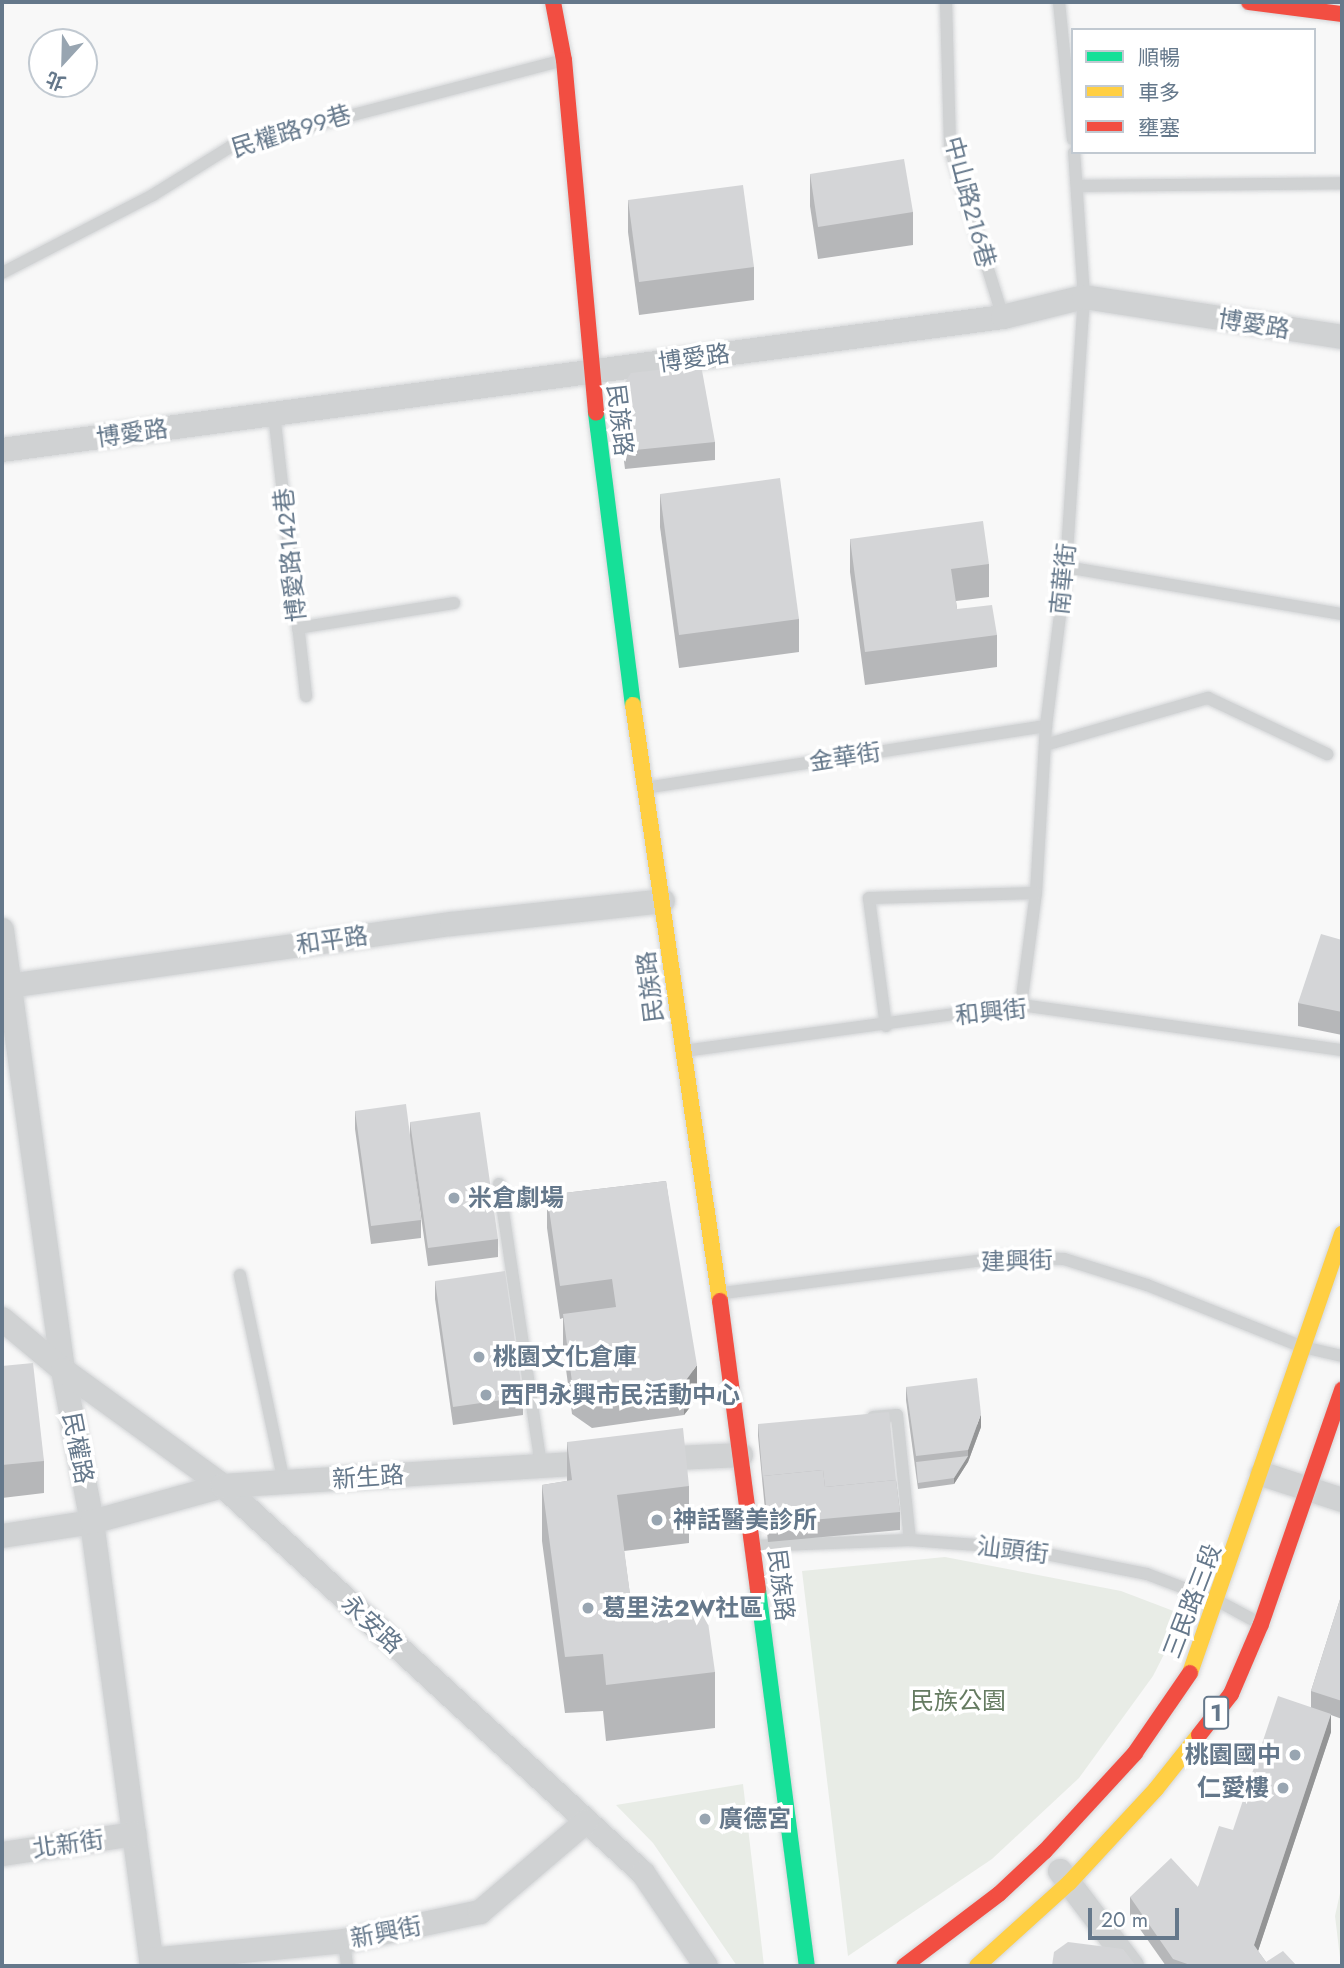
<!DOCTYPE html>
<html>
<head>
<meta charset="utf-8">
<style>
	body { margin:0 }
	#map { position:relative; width:1344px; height:1968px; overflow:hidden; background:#f8f8f8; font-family:Jost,"Noto Sans TC",sans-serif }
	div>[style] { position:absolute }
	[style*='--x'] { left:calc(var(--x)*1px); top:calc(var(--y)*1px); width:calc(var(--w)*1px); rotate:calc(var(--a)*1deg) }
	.green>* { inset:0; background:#e8ece6 }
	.roads { filter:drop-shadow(0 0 2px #d3d5d7) drop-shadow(0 0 2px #d3d5d7) }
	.lane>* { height:12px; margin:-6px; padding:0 6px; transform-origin:6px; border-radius:6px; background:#d0d2d3 }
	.street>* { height:24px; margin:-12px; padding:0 12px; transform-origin:12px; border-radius:12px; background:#d0d2d3 }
	.fast>* { height:16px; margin:-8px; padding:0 8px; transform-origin:8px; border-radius:8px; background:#16e098 }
	.slow>* { height:16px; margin:-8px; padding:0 8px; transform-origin:8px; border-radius:8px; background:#ffcf43 }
	.jam>* { height:16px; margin:-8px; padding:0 8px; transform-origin:8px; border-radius:8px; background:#f24e42 }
	.wall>* { inset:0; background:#b6b7b9 }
	.shaded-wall>* { inset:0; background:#949596 }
	.building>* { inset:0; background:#d4d5d7 }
	.dots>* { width:19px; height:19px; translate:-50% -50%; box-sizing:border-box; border:4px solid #fff; border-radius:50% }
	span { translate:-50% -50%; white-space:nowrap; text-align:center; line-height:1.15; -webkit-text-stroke:7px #fff; paint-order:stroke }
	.shield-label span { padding:2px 5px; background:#fff; border:2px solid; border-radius:5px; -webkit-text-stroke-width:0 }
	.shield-label { font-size:23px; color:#65788b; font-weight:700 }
	.street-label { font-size:24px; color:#65788b }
	.poi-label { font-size:24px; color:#65788b; font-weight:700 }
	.left { translate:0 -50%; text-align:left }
	.right { translate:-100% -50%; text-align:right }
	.park-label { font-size:24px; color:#657b61 }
	.frame { position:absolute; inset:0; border:4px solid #65788b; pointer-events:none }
	.legend { position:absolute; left:1071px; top:28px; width:245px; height:126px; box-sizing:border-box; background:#fff; border:2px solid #c1c9d1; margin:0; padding:9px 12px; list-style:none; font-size:21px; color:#65788b }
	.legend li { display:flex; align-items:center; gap:14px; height:35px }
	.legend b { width:35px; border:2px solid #c1c9d1 }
	.north { position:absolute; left:28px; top:28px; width:70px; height:70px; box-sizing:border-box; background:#fff; border:2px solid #c1c9d1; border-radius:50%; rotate:202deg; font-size:19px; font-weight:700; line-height:28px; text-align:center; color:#65788b }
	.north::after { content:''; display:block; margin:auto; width:24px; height:32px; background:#98a5b1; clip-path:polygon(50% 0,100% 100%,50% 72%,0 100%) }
	.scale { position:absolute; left:1088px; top:1908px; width:91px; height:32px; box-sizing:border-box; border:4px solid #65788b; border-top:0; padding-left:9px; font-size:21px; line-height:24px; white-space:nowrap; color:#65788b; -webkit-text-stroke:5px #fff; paint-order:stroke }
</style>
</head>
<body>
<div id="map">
	<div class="green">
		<i style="clip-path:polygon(945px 1557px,1121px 1591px,1184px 1615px,1153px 1676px,1079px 1778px,992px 1859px,848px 1956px,802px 1571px)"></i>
		<i style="clip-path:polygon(743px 1784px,764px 1966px,737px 1966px,653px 1843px,616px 1805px)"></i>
		<i style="clip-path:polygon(1342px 1884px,1342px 1966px,1341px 1966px,1335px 1916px)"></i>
	</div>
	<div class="roads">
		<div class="lane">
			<i style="--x:946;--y:2;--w:146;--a:88.4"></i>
			<i style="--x:950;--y:148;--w:177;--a:72.6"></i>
			<i style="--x:1059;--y:2;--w:138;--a:84.2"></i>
			<i style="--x:1077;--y:186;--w:265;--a:-0.6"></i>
			<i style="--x:2;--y:273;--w:170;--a:-27.3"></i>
			<i style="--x:153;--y:195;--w:91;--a:-31.9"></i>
			<i style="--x:230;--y:147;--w:341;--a:-14.6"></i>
			<i style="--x:274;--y:414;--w:284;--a:83.5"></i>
			<i style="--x:1066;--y:567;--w:280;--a:9.7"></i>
			<i style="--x:298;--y:628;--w:158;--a:-9.1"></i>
			<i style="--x:1045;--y:745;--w:170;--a:-16.1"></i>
			<i style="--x:1208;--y:698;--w:132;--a:25.2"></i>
			<i style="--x:645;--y:788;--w:406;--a:-8.8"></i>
			<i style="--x:1021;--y:1005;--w:113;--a:-82.4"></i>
			<i style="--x:1036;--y:893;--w:167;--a:-86.6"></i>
			<i style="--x:1046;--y:726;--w:160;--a:-82.8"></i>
			<i style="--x:1066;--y:567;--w:271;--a:-86.2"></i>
			<i style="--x:1084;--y:297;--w:145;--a:-93.9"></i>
			<i style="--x:886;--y:1026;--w:129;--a:-97.6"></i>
			<i style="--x:869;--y:898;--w:167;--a:-1.7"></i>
			<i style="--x:684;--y:1051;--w:340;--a:-7.8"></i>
			<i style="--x:1021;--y:1005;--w:324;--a:8"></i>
			<i style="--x:499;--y:1184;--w:284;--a:81.5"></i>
			<i style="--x:240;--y:1275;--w:212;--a:78"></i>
			<i style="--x:723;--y:1293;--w:288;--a:-7.2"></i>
			<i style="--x:1009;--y:1257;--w:55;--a:2.1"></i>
			<i style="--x:1064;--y:1259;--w:87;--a:17.4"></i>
			<i style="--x:1147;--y:1285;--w:168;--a:21.7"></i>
			<i style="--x:1303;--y:1347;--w:40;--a:13"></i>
			<i style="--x:873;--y:1417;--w:24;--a:-5"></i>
			<i style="--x:897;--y:1415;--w:126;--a:84.1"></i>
			<i style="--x:753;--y:1546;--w:157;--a:-2.2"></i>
			<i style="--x:910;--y:1540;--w:106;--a:4.3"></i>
			<i style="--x:1016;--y:1548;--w:134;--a:11.2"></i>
			<i style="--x:1147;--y:1574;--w:76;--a:20.8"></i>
			<i style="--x:1218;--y:1601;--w:44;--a:28.3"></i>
			<i style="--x:344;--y:1941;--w:25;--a:83"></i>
		</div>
		<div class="street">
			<i style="--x:2;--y:450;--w:1010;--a:-7.57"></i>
			<i style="--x:1003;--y:317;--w:83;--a:-13.9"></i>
			<i style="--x:1084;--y:297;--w:261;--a:8.8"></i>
			<i style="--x:2;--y:930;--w:444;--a:82.1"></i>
			<i style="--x:63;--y:1370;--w:155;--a:79.2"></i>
			<i style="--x:92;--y:1522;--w:448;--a:82.3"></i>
			<i style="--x:2;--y:987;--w:454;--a:-8"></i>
			<i style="--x:452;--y:924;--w:212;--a:-6.2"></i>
			<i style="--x:2;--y:1319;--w:80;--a:39.9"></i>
			<i style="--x:63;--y:1370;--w:198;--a:35.9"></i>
			<i style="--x:223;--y:1486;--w:571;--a:42.66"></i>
			<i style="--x:643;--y:1873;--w:112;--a:55.9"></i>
			<i style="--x:654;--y:1459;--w:87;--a:-2.6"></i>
			<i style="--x:1262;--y:1474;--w:84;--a:18"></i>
			<i style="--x:2;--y:1536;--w:91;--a:-8.8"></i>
			<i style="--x:92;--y:1522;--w:136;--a:-15.4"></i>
			<i style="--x:223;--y:1486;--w:378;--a:-3.6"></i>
			<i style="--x:2;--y:1854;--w:134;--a:-8.6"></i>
			<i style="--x:1060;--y:1871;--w:119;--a:52.8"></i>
			<i style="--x:151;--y:1960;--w:194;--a:-5.6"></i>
			<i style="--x:344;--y:1941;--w:139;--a:-12"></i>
			<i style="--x:480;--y:1912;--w:140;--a:-40.4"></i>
		</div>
		<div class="fast">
			<i style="--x:596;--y:413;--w:294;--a:82.8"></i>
			<i style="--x:758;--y:1590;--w:379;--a:82.6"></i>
		</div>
		<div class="slow">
			<i style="--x:633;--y:705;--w:602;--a:81.7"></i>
			<i style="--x:1190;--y:1673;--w:465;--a:-70.9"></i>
			<i style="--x:977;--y:1966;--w:124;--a:-42.1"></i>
			<i style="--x:1069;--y:1883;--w:128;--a:-47.2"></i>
			<i style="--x:1156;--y:1789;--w:69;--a:-51.5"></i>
		</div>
		<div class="jam">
			<i style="--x:553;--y:2;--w:59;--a:79.3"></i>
			<i style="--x:564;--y:60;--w:354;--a:84.8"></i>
			<i style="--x:1249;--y:2;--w:94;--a:7.4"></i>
			<i style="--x:720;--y:1301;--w:291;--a:82.5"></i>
			<i style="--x:1199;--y:1735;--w:52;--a:-52"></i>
			<i style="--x:1231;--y:1694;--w:76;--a:-66.8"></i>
			<i style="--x:1261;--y:1624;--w:248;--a:-70.9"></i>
			<i style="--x:904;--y:1966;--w:119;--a:-37.2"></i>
			<i style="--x:999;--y:1894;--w:63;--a:-43.1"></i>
			<i style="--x:1045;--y:1851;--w:133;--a:-47.4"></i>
			<i style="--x:1135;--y:1753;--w:97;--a:-55.5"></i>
		</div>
	</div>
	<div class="wall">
		<i style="clip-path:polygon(810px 174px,913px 212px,913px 245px,818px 259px,810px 206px)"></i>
		<i style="clip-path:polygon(628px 200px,754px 267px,754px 300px,639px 315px,628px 232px)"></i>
		<i style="clip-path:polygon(618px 393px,715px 442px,715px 460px,625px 469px,618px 411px)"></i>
		<i style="clip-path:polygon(660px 494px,799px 619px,799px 652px,679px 668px,660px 527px)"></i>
		<i style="clip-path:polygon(850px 539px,989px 564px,989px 597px,956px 601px,957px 609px,997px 635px,997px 667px,865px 685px,850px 572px)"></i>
		<i style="clip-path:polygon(1342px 940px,1342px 1035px,1298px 1026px,1298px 1003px)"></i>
		<i style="clip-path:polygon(355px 1111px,410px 1139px,410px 1122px,498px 1239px,498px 1257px,428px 1266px,412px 1152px,421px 1220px,421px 1238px,371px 1244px,355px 1129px)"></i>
		<i style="clip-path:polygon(666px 1181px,697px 1398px,684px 1415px,592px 1428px,572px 1414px,563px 1347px,563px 1318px,560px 1319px,547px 1228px,547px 1195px)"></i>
		<i style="clip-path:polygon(435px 1281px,523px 1397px,523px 1415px,453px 1425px,435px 1299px)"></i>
		<i style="clip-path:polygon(2px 1366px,44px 1461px,44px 1493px,2px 1498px)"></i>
		<i style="clip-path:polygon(906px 1387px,981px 1427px,968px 1462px,954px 1484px,918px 1489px,906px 1400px)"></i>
		<i style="clip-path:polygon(758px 1424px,896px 1480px,900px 1512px,900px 1530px,768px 1542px,758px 1436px)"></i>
		<i style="clip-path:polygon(567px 1442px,689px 1486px,689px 1543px,624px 1551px,633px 1617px,715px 1672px,715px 1728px,606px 1741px,603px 1711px,565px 1713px,542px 1541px,542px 1485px,567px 1481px)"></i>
		<i style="clip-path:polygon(1342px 1593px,1342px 1719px,1331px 1715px,1331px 1732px,1258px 1951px,1266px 1962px,1297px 1966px,1166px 1966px,1130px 1915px,1130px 1897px,1198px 1887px,1311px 1707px,1311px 1691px)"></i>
	</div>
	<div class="shaded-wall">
		<i style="clip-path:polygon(697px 1365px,697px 1398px,684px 1415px,684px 1383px)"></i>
		<i style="clip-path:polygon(981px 1414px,981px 1427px,968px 1462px,954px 1484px,954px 1478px,968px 1456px,968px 1450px)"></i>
		<i style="clip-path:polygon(1331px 1714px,1331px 1732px,1254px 1963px,1254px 1945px)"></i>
	</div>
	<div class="building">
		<i style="clip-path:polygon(904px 159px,913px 212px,818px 227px,810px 174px)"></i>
		<i style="clip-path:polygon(743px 185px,754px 267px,639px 282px,628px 200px)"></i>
		<i style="clip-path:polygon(701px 365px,715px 442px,625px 451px,618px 393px,631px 373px)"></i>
		<i style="clip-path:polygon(780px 478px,799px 619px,679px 635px,660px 494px)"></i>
		<i style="clip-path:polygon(983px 521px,989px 564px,951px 569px,957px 609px,992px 605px,997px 635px,865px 652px,850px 539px)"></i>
		<i style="clip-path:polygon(1321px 934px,1342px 940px,1342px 1012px,1298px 1003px)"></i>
		<i style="clip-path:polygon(406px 1104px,421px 1220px,371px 1226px,355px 1111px)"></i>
		<i style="clip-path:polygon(480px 1112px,498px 1239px,428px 1248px,410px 1122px)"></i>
		<i style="clip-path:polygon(666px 1181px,697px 1365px,684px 1383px,592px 1395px,572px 1382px,563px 1314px,616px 1307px,612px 1279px,560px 1286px,547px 1195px)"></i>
		<i style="clip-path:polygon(505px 1271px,523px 1397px,453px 1407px,435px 1281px)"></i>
		<i style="clip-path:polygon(33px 1363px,44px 1461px,2px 1465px,2px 1366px)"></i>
		<i style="clip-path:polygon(977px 1378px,981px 1414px,968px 1450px,916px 1456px,906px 1387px)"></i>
		<i style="clip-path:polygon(889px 1412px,896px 1480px,825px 1487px,823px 1470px,763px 1476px,763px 1481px,758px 1424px)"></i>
		<i style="clip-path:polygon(683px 1428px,689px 1486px,617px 1495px,633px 1617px,706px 1608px,715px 1672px,606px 1685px,603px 1654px,565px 1657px,542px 1485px,572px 1480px,567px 1442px)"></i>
		<i style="clip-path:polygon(968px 1456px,954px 1478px,918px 1483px,916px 1462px)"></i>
		<i style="clip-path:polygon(823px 1470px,825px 1487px,896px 1480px,900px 1512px,768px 1524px,763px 1476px)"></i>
		<i style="clip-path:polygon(1342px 1593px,1342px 1701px,1311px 1691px)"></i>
		<i style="clip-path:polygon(1278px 1696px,1331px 1714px,1254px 1945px,1266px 1962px,1283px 1951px,1297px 1966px,1193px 1966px,1173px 1959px,1130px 1897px,1171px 1858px,1198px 1887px,1219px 1826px,1233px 1830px)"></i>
		<i style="clip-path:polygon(1068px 1942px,1123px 1949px,1136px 1966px,1052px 1966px,1054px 1952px)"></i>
	</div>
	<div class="dots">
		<i style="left:454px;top:1198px;background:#98a5b1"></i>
		<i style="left:479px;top:1357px;background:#98a5b1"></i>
		<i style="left:486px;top:1395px;background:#98a5b1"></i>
		<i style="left:657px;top:1520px;background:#98a5b1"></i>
		<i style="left:588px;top:1608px;background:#98a5b1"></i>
		<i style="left:1295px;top:1755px;background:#98a5b1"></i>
		<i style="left:1283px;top:1788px;background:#98a5b1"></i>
		<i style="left:705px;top:1819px;background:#98a5b1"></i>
	</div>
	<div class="shield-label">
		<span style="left:1216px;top:1713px">1</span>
	</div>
	<div class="street-label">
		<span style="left:291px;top:131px;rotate:-17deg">民權路99巷</span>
		<span style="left:970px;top:202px;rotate:75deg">中山路216巷</span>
		<span style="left:1254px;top:324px;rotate:9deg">博愛路</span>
		<span style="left:694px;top:358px;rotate:-8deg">博愛路</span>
		<span style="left:620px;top:420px;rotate:83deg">民族路</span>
		<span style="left:132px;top:433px;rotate:-8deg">博愛路</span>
		<span style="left:290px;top:555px;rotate:-96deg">博愛路142巷</span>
		<span style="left:1063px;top:579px;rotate:-84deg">南華街</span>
		<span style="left:845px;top:757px;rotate:-9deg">金華街</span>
		<span style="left:332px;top:940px;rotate:-8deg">和平路</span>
		<span style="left:650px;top:987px;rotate:-97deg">民族路</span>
		<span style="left:991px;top:1012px;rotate:-6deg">和興街</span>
		<span style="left:1017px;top:1261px;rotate:-2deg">建興街</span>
		<span style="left:78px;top:1448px;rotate:79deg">民權路</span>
		<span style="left:368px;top:1477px;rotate:-4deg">新生路</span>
		<span style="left:1013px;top:1550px;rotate:7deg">汕頭街</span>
		<span style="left:781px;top:1585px;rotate:83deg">民族路</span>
		<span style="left:1192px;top:1601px;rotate:-69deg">三民路三段</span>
		<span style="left:372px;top:1624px;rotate:43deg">永安路</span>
		<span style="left:68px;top:1844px;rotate:-8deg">北新街</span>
		<span style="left:386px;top:1932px;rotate:-11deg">新興街</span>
	</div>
	<div class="poi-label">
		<span class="left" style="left:468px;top:1198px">米倉劇場</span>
		<span class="left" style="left:493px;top:1357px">桃園文化倉庫</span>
		<span class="left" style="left:500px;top:1395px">西門永興市民活動中心</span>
		<span class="left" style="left:673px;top:1520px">神話醫美診所</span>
		<span class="left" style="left:602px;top:1608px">葛里法2W社區</span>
		<span class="right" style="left:1281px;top:1755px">桃園國中</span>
		<span class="right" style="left:1269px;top:1788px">仁愛樓</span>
		<span class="left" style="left:719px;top:1819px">廣德宮</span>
	</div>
	<div class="park-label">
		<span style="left:958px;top:1701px">民族公園</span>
	</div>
	<div class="frame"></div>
	<ul class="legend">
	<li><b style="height:9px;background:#16e098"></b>順暢</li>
	<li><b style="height:9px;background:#ffcf43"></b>車多</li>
	<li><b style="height:9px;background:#f24e42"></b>壅塞</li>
	</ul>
	<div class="north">北</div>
	<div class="scale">20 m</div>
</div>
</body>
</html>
